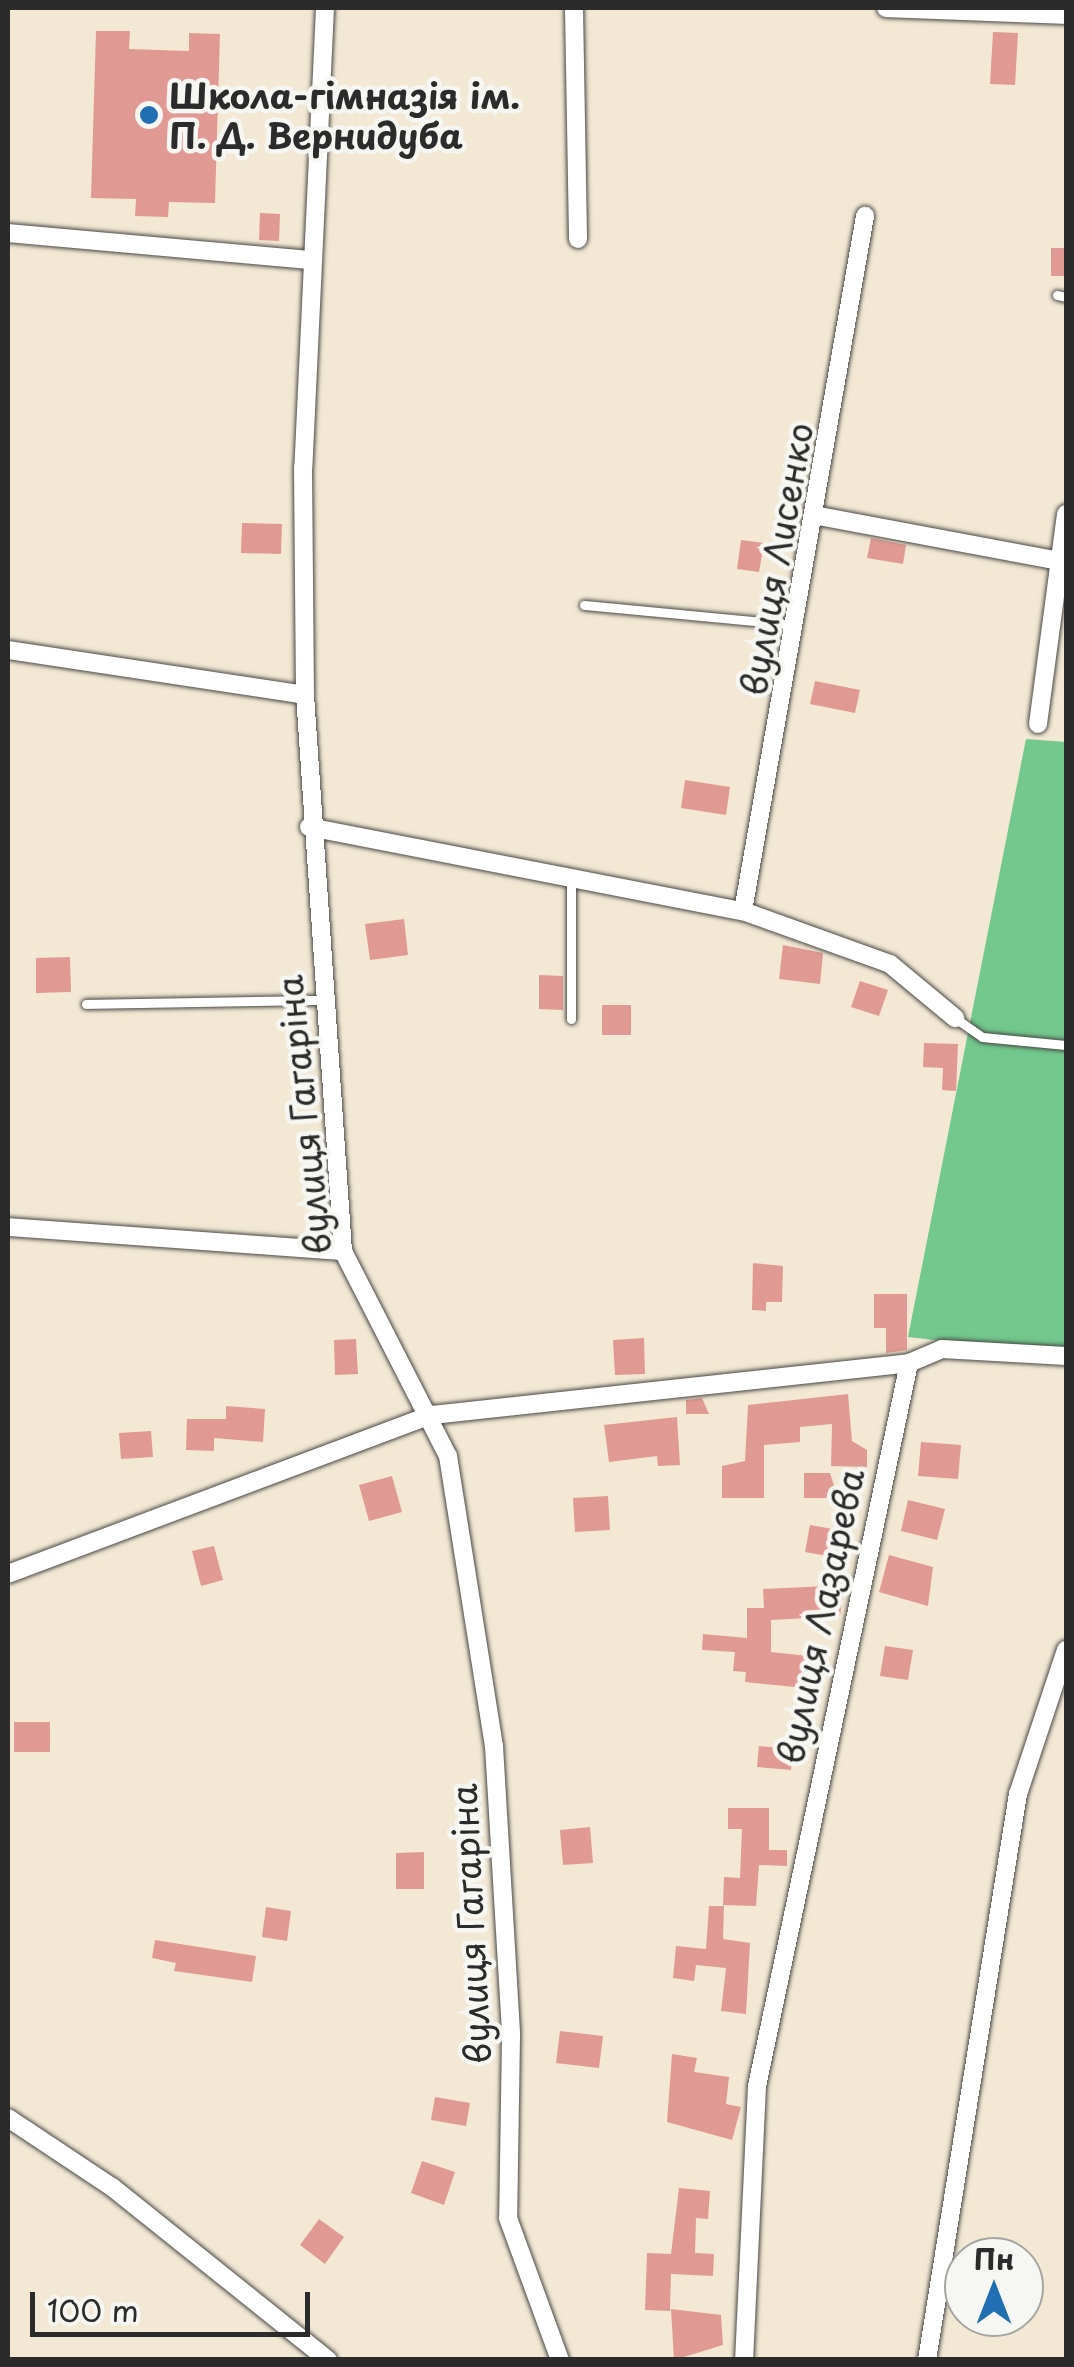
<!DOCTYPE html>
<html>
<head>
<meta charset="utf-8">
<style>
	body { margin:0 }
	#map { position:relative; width:1074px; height:2367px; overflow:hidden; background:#f2e8d4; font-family:"Playpen Sans",sans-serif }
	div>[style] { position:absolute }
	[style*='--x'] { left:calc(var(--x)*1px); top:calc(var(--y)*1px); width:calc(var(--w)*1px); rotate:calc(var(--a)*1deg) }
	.green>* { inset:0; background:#72c88d }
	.building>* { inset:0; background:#e19a93 }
	.roads { filter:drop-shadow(0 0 2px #494744) drop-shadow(0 0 2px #494744) }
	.service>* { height:9px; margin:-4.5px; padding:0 4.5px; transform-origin:4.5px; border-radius:4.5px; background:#fff }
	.minor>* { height:18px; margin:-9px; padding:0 9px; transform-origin:9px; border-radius:9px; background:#fff }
	.dots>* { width:28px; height:28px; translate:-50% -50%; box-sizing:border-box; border:5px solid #f6f6f2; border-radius:50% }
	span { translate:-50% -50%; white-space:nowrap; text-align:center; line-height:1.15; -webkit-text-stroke:9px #f6f6f2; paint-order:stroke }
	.poi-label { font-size:35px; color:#2b2b2b; font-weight:700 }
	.left { translate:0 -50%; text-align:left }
	.street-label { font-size:35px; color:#2b2b2b }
	.frame { position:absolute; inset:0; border:10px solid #2b2b2b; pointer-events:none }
	.north { position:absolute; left:944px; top:2237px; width:100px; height:100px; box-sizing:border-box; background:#f6f6f2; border:2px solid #a5a5a2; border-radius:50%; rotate:0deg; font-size:28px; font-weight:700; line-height:40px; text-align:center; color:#2b2b2b }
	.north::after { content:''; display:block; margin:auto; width:35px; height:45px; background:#1f6fb2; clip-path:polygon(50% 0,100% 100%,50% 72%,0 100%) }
	.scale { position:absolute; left:30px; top:2292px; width:280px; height:45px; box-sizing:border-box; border:5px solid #2b2b2b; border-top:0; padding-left:12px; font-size:30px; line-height:35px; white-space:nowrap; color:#2b2b2b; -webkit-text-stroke:8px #f6f6f2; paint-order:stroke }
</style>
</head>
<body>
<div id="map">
	<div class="green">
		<i style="clip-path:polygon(1026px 739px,1066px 742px,1066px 1355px,908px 1337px)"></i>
	</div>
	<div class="building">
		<i style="clip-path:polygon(96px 31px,130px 31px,129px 49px,189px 51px,189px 33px,220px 34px,215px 203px,169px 202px,168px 217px,135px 216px,136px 199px,91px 198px)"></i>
		<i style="clip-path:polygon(993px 32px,1018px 33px,1015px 85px,990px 84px)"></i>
		<i style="clip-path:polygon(260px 213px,280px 214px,279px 241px,259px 240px)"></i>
		<i style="clip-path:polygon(1051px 248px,1066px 248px,1066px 276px,1051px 276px)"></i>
		<i style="clip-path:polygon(242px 523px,282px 524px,281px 554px,241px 553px)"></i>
		<i style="clip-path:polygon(871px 538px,906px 545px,903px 564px,867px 558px)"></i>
		<i style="clip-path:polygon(741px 540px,764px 543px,759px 572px,737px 569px)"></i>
		<i style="clip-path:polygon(815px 681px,860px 690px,855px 713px,810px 704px)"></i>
		<i style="clip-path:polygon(685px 780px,730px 787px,726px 815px,681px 808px)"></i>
		<i style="clip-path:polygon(404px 919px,408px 955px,370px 960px,365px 924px)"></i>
		<i style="clip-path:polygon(783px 945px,823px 953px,820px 984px,779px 979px)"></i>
		<i style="clip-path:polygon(70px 957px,71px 992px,36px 993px,36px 958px)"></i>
		<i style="clip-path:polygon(539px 975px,563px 976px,563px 1010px,539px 1009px)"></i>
		<i style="clip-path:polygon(860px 981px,888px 990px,879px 1016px,851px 1007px)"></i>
		<i style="clip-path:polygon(602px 1005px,631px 1005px,631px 1035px,602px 1035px)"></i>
		<i style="clip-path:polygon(924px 1043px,958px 1044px,956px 1091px,942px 1090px,943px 1068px,923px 1067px)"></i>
		<i style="clip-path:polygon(753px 1263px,783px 1266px,782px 1302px,766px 1302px,766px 1311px,752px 1310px)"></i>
		<i style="clip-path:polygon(874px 1294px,907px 1294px,907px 1350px,886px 1353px,886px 1328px,874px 1328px)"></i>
		<i style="clip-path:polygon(644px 1338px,645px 1374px,615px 1375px,613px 1340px)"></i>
		<i style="clip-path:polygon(356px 1339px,358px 1374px,335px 1375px,334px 1340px)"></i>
		<i style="clip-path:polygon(848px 1394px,852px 1441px,867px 1450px,867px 1467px,831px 1466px,832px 1424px,800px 1427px,800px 1442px,764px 1445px,764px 1498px,722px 1498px,722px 1466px,745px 1461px,748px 1405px)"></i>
		<i style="clip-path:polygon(702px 1398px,709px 1414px,686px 1414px,686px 1400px)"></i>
		<i style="clip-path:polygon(226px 1406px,265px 1409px,263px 1442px,214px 1438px,214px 1451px,186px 1450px,187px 1419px,226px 1419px)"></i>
		<i style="clip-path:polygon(677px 1417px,680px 1465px,658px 1466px,657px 1456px,609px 1462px,604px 1425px)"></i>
		<i style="clip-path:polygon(151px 1431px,153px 1457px,121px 1459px,119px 1433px)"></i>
		<i style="clip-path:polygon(921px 1442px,961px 1445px,958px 1479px,918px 1476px)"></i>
		<i style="clip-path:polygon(804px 1473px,830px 1473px,838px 1498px,804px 1498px)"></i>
		<i style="clip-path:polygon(392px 1476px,402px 1512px,369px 1521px,359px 1485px)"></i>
		<i style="clip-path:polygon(608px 1496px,610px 1530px,575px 1532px,573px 1498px)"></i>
		<i style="clip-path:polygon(908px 1500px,945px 1509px,937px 1540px,901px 1531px)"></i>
		<i style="clip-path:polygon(810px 1525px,844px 1531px,839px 1558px,805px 1552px)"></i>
		<i style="clip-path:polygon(214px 1546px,223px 1580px,201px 1586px,192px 1551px)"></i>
		<i style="clip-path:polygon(889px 1555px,933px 1567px,928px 1606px,879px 1592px)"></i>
		<i style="clip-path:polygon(830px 1572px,846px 1574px,840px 1616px,807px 1611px,807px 1618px,771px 1620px,771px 1652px,808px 1656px,805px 1688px,745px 1682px,746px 1672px,733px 1671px,735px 1652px,702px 1650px,703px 1634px,747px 1638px,747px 1608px,764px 1608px,763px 1589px,828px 1586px)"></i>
		<i style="clip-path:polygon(885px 1646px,913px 1650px,908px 1680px,880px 1676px)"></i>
		<i style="clip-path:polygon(14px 1722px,50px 1722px,50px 1752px,14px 1752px)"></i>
		<i style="clip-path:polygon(759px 1746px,793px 1749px,791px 1770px,757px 1767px)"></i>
		<i style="clip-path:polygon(728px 1808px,769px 1808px,769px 1850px,787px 1850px,787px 1866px,759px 1865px,756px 1906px,723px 1905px,724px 1877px,740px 1878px,742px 1829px,728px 1829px)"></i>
		<i style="clip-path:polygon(590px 1827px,593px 1863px,563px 1865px,560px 1830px)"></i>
		<i style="clip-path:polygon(424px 1852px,424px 1889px,396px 1889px,396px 1853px)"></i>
		<i style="clip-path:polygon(709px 1906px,724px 1906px,723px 1939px,750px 1943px,746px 2014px,721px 2011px,726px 1968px,696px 1965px,694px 1981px,673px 1978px,676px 1946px,706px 1949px)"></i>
		<i style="clip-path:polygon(266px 1907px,291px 1911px,287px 1941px,262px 1937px)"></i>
		<i style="clip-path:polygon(155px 1940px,256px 1956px,252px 1982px,174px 1971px,176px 1963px,152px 1958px)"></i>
		<i style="clip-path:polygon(560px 2031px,603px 2036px,599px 2068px,556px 2063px)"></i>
		<i style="clip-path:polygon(672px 2054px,697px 2058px,694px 2072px,729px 2077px,726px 2104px,741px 2107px,732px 2140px,667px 2122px)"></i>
		<i style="clip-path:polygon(435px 2097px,470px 2103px,466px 2126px,431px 2120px)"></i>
		<i style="clip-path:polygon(422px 2161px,455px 2172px,444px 2205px,411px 2193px)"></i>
		<i style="clip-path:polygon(679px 2188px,710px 2191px,708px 2219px,696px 2218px,695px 2253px,714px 2254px,713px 2276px,671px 2274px,670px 2311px,645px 2310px,647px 2253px,671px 2254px)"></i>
		<i style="clip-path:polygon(319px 2219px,344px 2237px,325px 2264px,300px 2245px)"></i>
		<i style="clip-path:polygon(671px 2309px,721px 2315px,723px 2345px,674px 2360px)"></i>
	</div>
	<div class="roads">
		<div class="service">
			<i style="--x:1057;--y:295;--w:9;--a:13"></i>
			<i style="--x:584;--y:605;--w:212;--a:5.4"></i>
			<i style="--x:571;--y:877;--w:142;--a:90"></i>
			<i style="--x:86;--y:1004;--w:237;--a:-1"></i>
			<i style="--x:955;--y:1018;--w:33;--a:35"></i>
			<i style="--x:982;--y:1037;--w:84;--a:5.4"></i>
		</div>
		<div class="minor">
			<i style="--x:325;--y:8;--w:460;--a:92.7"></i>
			<i style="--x:303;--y:467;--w:228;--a:89.5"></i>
			<i style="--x:305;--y:695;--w:557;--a:86.09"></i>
			<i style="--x:343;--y:1251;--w:230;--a:62.9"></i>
			<i style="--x:448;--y:1456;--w:294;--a:81"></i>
			<i style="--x:494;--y:1746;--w:290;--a:86.6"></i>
			<i style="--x:511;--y:2036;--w:182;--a:90.9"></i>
			<i style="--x:508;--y:2218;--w:151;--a:69.9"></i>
			<i style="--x:574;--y:8;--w:231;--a:89"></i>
			<i style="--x:886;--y:8;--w:180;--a:2.2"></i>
			<i style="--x:8;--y:233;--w:305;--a:5.1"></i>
			<i style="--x:819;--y:516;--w:239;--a:10.6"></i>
			<i style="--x:8;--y:650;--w:300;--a:8.6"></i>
			<i style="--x:1038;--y:724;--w:212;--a:-82.4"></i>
			<i style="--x:309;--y:827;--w:442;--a:11"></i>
			<i style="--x:743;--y:911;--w:156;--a:19.8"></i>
			<i style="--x:890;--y:964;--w:85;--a:39.7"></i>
			<i style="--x:743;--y:911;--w:706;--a:-80.04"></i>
			<i style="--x:8;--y:1227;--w:336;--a:4.1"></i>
			<i style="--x:909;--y:1363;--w:36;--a:-23"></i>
			<i style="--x:942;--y:1349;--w:124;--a:3.2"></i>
			<i style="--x:8;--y:1574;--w:453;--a:-20.6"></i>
			<i style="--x:432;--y:1415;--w:480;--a:-6.2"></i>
			<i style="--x:909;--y:1363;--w:739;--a:101.87"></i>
			<i style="--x:757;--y:2086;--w:274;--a:92.7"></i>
			<i style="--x:8;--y:2118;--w:125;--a:33.6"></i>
			<i style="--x:112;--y:2187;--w:277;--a:38.7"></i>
			<i style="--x:927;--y:2360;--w:573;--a:-80.87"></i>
			<i style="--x:1018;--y:1794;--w:152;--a:-71.6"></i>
		</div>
	</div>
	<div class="dots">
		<i style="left:149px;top:115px;background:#1f6fb2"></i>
	</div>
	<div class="poi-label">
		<span class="left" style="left:169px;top:115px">Школа-гімназія ім.<br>П. Д. Вернидуба</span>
	</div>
	<div class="street-label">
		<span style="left:776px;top:559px;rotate:-80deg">вулиця Лисенко</span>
		<span style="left:303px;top:1115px;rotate:-96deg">вулиця Гагаріна</span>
		<span style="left:820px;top:1616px;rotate:-78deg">вулиця Лазарева</span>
		<span style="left:470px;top:1924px;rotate:-93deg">вулиця Гагаріна</span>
	</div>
	<div class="frame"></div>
	<div class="north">Пн</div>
	<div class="scale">100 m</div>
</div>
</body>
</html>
